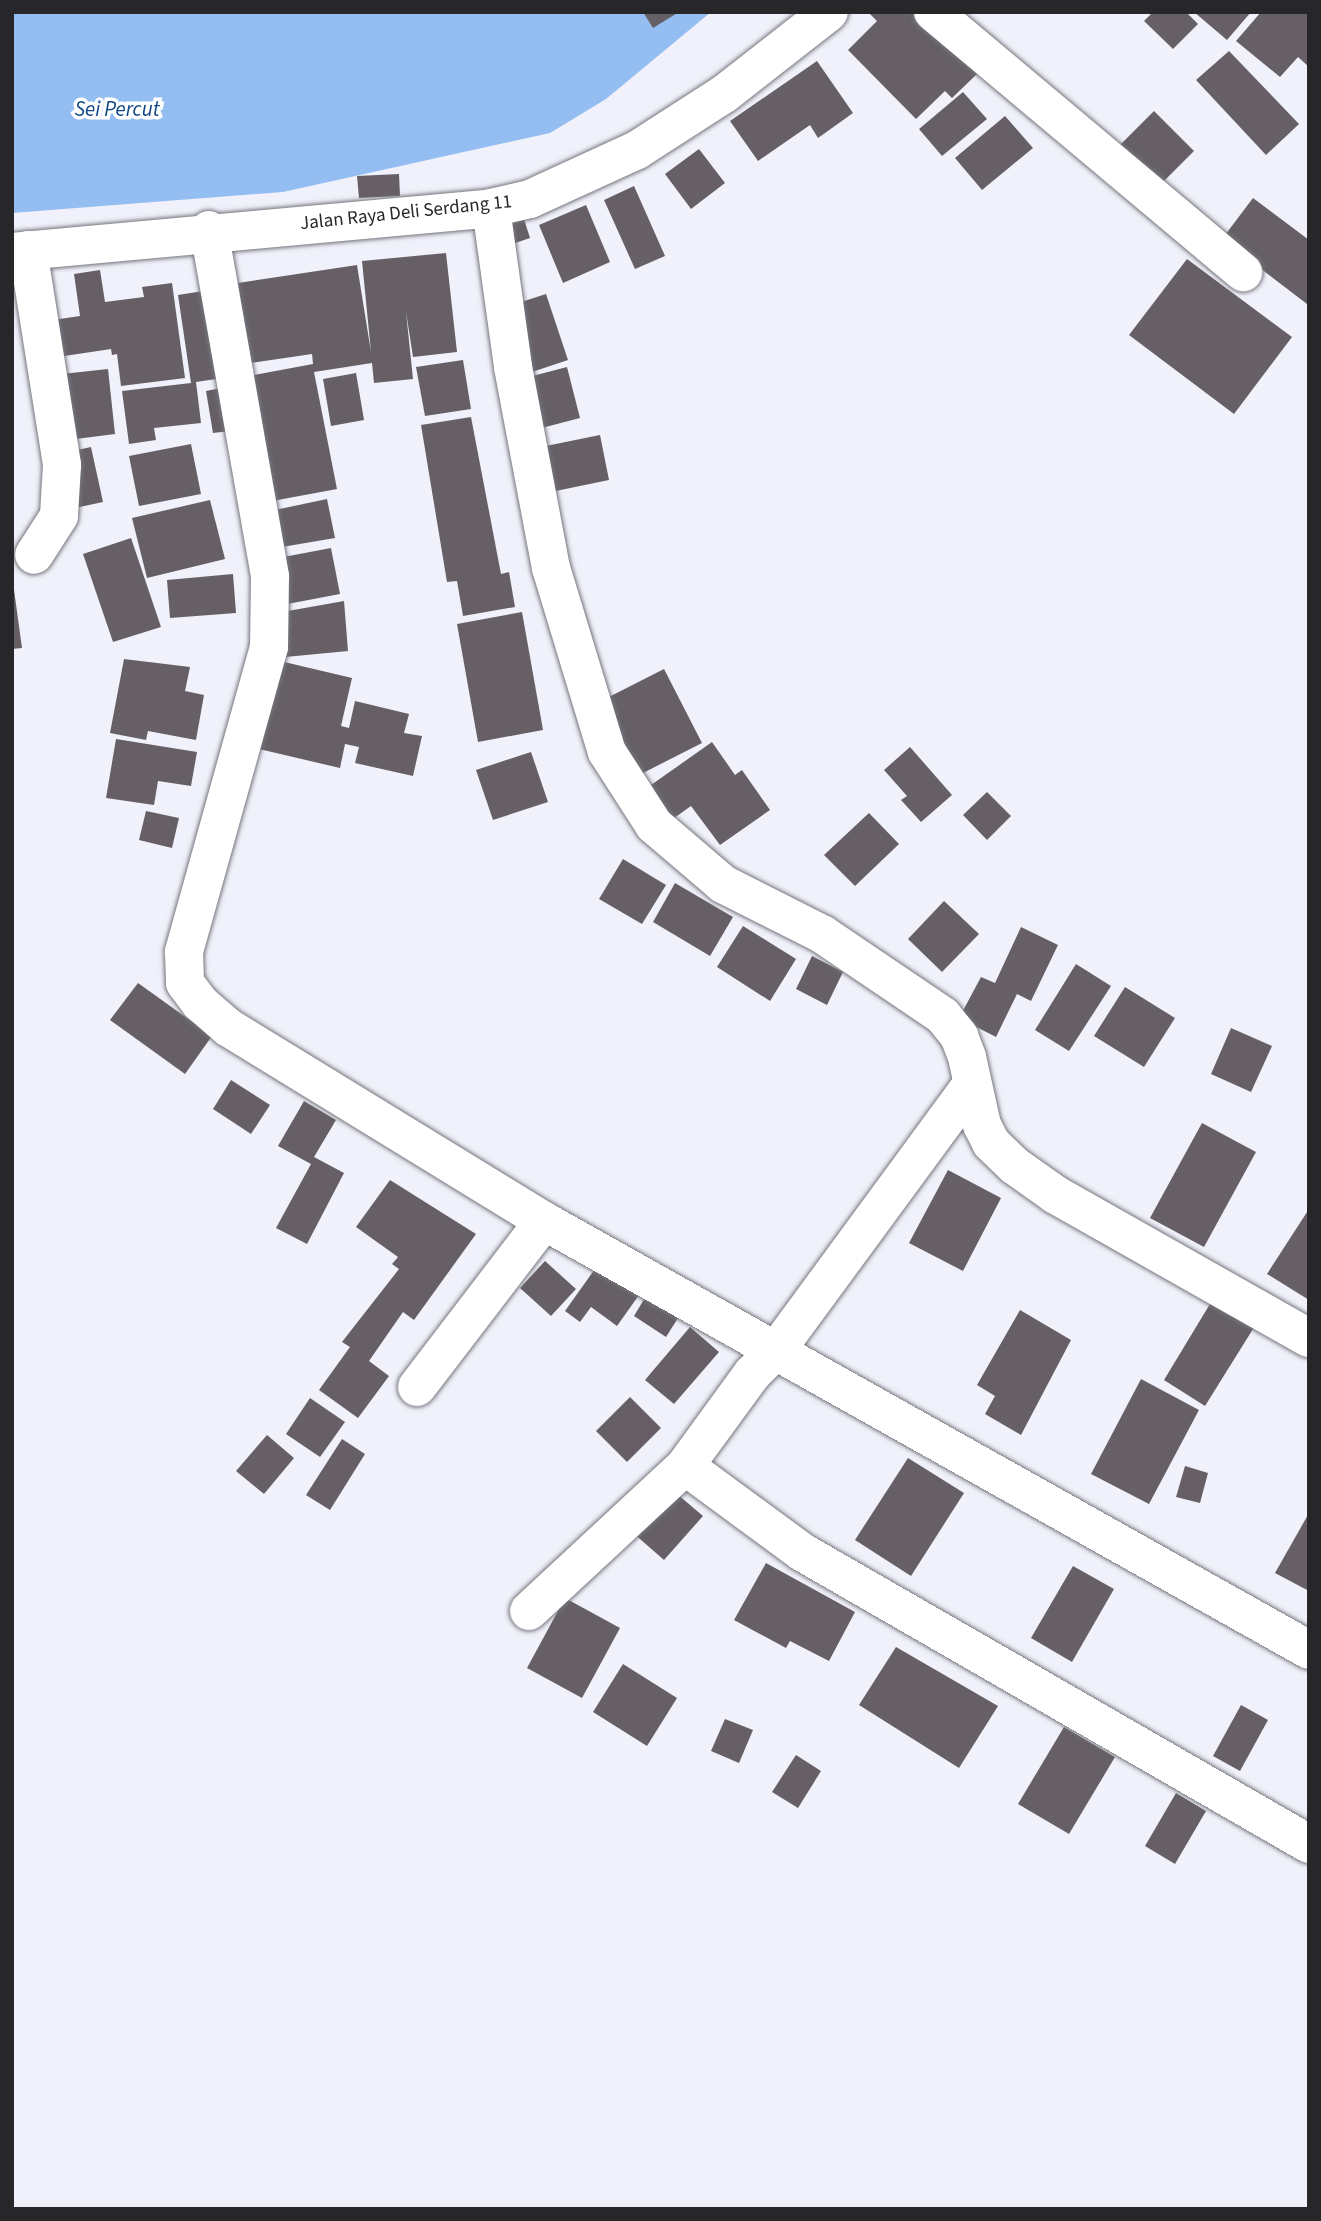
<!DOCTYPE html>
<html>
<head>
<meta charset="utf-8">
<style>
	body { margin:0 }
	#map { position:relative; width:1321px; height:2221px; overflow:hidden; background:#f0f1fa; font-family:"Source Sans 3",sans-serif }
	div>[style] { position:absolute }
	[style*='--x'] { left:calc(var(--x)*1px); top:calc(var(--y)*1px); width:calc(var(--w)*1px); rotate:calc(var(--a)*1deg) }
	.water>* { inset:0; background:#94bdf1 }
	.building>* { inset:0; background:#666066 }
	.roads { filter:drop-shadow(0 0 2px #75767d) drop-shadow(0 0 2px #75767d) }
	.minor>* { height:38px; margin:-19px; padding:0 19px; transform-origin:19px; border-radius:19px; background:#fff }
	span { translate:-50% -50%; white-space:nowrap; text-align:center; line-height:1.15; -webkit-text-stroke:7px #fff; paint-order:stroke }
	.street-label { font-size:19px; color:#27272a }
	.water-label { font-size:21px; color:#0f4683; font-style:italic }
	.frame { position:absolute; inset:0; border:14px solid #27272a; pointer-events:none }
</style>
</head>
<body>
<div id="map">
	<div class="water">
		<i style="clip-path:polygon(12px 12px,711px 12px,606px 99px,550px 133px,283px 192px,12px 213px)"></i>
	</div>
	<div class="building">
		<i style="clip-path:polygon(643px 12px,679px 12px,653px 28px)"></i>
		<i style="clip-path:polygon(868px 12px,918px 12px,978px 73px,952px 98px,945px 91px,916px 119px,848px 50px,877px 21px)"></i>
		<i style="clip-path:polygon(1153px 12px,1186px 12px,1198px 24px,1173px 49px,1144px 21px)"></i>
		<i style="clip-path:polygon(1194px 12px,1251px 12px,1227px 40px)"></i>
		<i style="clip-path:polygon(1261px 12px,1309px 12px,1309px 67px,1298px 57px,1280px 77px,1236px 41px)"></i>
		<i style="clip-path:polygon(1229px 51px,1299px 124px,1266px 155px,1196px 80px)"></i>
		<i style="clip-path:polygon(817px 61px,853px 113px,818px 138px,810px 125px,758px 161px,730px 121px)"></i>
		<i style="clip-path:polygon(963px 92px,987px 119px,942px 156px,919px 129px)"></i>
		<i style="clip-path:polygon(1154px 111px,1194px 151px,1155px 190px,1115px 150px)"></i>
		<i style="clip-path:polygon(1005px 116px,1033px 148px,982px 190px,955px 158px)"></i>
		<i style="clip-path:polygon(699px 149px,725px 183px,691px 209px,665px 174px)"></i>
		<i style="clip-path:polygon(399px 174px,400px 196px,359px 198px,357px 176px)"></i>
		<i style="clip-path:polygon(634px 186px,665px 256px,635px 269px,604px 200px)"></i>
		<i style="clip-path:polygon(1253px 198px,1309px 240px,1307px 304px,1222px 239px)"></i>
		<i style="clip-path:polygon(586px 205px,610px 262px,563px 283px,539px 225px)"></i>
		<i style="clip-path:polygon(523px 216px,530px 238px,504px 247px,496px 225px)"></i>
		<i style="clip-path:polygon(446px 253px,457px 352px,413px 357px,406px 312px,413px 379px,374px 383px,372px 363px,314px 372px,337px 489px,267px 502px,244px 377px,313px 364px,312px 354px,250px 363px,238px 283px,357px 265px,371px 352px,362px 261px)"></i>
		<i style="clip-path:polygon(1187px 259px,1292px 337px,1234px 414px,1129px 335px)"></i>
		<i style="clip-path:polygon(100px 270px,105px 302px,144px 297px,142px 287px,172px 283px,185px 378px,121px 386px,117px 354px,112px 355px,111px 349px,51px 358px,46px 321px,80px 316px,74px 274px)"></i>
		<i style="clip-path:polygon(210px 290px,223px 378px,196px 382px,201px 423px,154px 428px,156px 440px,129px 444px,122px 391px,191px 383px,178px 295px)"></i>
		<i style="clip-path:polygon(546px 294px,568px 360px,532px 372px,509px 306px)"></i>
		<i style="clip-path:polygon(463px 360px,471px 409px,425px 416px,416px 367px)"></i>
		<i style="clip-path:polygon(567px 367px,580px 418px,534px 430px,521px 379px)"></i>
		<i style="clip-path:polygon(108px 369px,115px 434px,60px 441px,53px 375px)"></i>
		<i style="clip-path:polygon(356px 373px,364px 420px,331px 426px,323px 379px)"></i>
		<i style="clip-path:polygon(231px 386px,238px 430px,213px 433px,206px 391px)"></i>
		<i style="clip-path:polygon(471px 417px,501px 574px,509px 572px,515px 607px,463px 616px,457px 581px,447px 582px,421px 425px)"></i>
		<i style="clip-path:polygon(600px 435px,609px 480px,546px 493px,536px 448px)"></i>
		<i style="clip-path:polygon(191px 444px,201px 494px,139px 506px,129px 456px)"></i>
		<i style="clip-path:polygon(91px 447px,103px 502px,75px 508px,64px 453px)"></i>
		<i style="clip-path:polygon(327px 499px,335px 538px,282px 547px,275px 510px)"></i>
		<i style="clip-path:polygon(210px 500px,225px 559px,147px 578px,132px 518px)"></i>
		<i style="clip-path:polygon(131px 538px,161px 627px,113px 642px,83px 554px)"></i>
		<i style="clip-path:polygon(331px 548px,340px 594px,282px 605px,273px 559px)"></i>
		<i style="clip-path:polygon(233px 574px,236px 613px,170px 618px,167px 580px)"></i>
		<i style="clip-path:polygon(12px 575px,22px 648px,12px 649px)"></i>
		<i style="clip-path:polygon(344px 601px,348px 651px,275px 658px,271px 614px)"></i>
		<i style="clip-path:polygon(522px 612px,543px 730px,478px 742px,457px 624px)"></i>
		<i style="clip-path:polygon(124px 659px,190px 667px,185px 691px,204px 695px,196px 740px,148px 731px,146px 740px,110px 733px)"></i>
		<i style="clip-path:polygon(280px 661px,352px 678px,341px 726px,349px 728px,355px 701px,409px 714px,404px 733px,422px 736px,413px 776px,355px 763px,359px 747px,345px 744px,340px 768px,259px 749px)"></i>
		<i style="clip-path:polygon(664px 669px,702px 743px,637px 776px,599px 702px)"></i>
		<i style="clip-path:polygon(116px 739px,197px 752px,191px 786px,158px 781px,154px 805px,106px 798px)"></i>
		<i style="clip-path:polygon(712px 742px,735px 775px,742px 770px,770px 810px,720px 845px,691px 806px,667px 823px,644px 790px)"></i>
		<i style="clip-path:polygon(910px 747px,952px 795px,921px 822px,901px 800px,907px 796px,884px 770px)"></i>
		<i style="clip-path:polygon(531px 752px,548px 802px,493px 820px,476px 770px)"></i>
		<i style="clip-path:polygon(987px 792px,1011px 816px,987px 840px,963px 815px)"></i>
		<i style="clip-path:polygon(146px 811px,179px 818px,172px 848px,139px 840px)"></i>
		<i style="clip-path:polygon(869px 813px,899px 844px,855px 886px,824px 855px)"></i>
		<i style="clip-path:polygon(623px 859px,666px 885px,642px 924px,599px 899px)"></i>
		<i style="clip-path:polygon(675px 883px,733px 917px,710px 956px,653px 922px)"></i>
		<i style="clip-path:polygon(944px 901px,979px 934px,942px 972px,908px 939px)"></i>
		<i style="clip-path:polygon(743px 926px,796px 959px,770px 1001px,717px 967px)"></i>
		<i style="clip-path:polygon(1021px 927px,1058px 945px,1031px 1001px,1017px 994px,996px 1037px,959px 1018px,981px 977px,995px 983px)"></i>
		<i style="clip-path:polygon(812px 956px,843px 972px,827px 1005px,796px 989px)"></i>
		<i style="clip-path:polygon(1076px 964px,1111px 986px,1069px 1051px,1035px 1030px)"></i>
		<i style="clip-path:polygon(138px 983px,212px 1036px,185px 1074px,110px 1020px)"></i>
		<i style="clip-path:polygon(1125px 987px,1175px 1018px,1144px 1067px,1094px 1036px)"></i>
		<i style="clip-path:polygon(1231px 1028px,1272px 1046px,1251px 1092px,1211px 1074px)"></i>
		<i style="clip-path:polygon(231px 1080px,270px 1105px,251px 1134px,213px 1109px)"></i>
		<i style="clip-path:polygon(304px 1101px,336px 1120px,314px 1157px,344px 1173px,307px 1244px,276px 1228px,311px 1164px,278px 1146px)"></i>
		<i style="clip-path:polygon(1202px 1123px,1256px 1152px,1204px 1247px,1150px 1218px)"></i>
		<i style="clip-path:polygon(948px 1170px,1001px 1198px,963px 1271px,909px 1243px)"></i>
		<i style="clip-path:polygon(390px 1180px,476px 1234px,414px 1320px,403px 1312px,369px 1361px,389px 1376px,358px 1418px,319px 1390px,350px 1347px,342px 1342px,399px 1269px,392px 1264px,398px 1257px,356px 1227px)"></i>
		<i style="clip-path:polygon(1309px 1209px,1309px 1300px,1267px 1274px)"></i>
		<i style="clip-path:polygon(602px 1259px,644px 1288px,617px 1326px,591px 1307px,580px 1322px,565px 1311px)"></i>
		<i style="clip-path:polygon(545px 1261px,576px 1289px,551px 1316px,520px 1288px)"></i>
		<i style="clip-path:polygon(652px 1286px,685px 1307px,666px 1337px,634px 1316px)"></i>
		<i style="clip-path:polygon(1216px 1294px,1258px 1321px,1205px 1406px,1164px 1380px)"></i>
		<i style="clip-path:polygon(1020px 1310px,1071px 1340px,1021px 1435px,985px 1414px,995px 1396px,977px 1385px)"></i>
		<i style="clip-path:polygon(690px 1327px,719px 1352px,674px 1404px,645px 1380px)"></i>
		<i style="clip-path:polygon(1141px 1379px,1199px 1410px,1149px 1504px,1091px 1474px)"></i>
		<i style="clip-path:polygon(630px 1397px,661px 1428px,627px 1462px,596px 1431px)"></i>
		<i style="clip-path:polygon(310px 1398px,345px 1422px,320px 1457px,286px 1434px)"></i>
		<i style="clip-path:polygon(267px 1435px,294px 1458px,264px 1494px,236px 1471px)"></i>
		<i style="clip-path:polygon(342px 1439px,365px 1454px,330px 1510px,306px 1495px)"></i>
		<i style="clip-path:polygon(908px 1458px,964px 1493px,911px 1576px,855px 1540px)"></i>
		<i style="clip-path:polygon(1185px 1466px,1208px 1473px,1200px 1503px,1176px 1497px)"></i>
		<i style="clip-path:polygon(670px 1488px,703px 1516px,664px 1560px,632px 1532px)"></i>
		<i style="clip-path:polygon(1309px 1513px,1309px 1591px,1275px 1573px)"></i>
		<i style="clip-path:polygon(766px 1563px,855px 1612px,829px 1661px,790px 1641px,786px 1648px,734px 1620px)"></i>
		<i style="clip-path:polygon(1073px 1566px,1114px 1589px,1072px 1662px,1031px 1638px)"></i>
		<i style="clip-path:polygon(565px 1598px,620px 1628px,582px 1698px,527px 1668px)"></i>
		<i style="clip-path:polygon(896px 1647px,998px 1706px,959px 1768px,859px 1705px)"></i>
		<i style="clip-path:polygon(623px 1664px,677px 1698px,647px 1746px,593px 1712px)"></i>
		<i style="clip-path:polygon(1241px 1705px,1268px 1720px,1240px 1771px,1213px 1756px)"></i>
		<i style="clip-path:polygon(725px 1719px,753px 1730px,739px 1763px,711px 1751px)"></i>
		<i style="clip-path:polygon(1064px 1727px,1115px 1757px,1069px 1834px,1018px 1804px)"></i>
		<i style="clip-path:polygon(796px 1755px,821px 1771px,798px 1808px,772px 1792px)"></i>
		<i style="clip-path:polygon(1176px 1793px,1206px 1811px,1175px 1864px,1145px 1846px)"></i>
	</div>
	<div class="roads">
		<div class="minor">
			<i style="--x:933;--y:12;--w:405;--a:40"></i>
			<i style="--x:491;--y:208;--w:161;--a:82.1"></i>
			<i style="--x:513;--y:367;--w:205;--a:79.3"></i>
			<i style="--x:551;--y:568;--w:192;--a:73.1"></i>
			<i style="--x:607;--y:752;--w:87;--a:57.2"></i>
			<i style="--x:654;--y:825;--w:91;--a:40.5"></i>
			<i style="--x:723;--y:884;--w:111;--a:26.8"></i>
			<i style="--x:822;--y:934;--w:146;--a:34.1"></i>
			<i style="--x:943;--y:1016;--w:26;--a:51"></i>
			<i style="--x:959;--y:1036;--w:22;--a:69"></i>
			<i style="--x:967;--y:1057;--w:70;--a:77.6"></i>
			<i style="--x:982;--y:1125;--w:20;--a:63"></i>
			<i style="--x:991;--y:1143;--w:33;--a:44"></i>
			<i style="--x:1015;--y:1166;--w:50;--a:35.3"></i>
			<i style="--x:1056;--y:1195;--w:291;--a:29.5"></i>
			<i style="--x:209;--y:230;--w:352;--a:80"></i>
			<i style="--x:270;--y:577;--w:70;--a:90.8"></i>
			<i style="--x:269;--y:647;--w:317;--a:105.6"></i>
			<i style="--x:184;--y:952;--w:31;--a:88"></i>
			<i style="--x:185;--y:983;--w:25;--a:53"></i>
			<i style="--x:200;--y:1003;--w:38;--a:41"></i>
			<i style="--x:229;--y:1028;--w:369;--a:31.5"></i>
			<i style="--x:544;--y:1221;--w:877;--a:29.28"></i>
			<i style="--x:28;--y:250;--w:218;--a:81"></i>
			<i style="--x:62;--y:465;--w:51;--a:93.4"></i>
			<i style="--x:59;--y:516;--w:46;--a:122.7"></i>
			<i style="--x:12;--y:252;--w:481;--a:-5.2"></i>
			<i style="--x:491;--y:208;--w:40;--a:-13"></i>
			<i style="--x:530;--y:199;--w:118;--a:-24.6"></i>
			<i style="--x:637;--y:150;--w:103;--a:-32.8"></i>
			<i style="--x:724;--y:94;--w:133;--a:-38"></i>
			<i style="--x:972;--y:1084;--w:329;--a:126.3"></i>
			<i style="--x:777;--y:1349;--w:35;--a:135"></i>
			<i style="--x:752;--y:1374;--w:114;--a:126.1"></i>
			<i style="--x:685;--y:1466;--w:145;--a:36.3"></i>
			<i style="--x:802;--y:1552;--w:585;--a:29.94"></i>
			<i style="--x:417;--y:1387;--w:209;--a:-52.6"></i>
			<i style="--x:529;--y:1611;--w:213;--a:-42.9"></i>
		</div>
	</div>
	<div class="street-label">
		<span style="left:406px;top:213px;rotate:-6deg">Jalan Raya Deli Serdang 11</span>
	</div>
	<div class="water-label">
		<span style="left:117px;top:109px">Sei Percut</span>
	</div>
	<div class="frame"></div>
</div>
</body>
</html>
